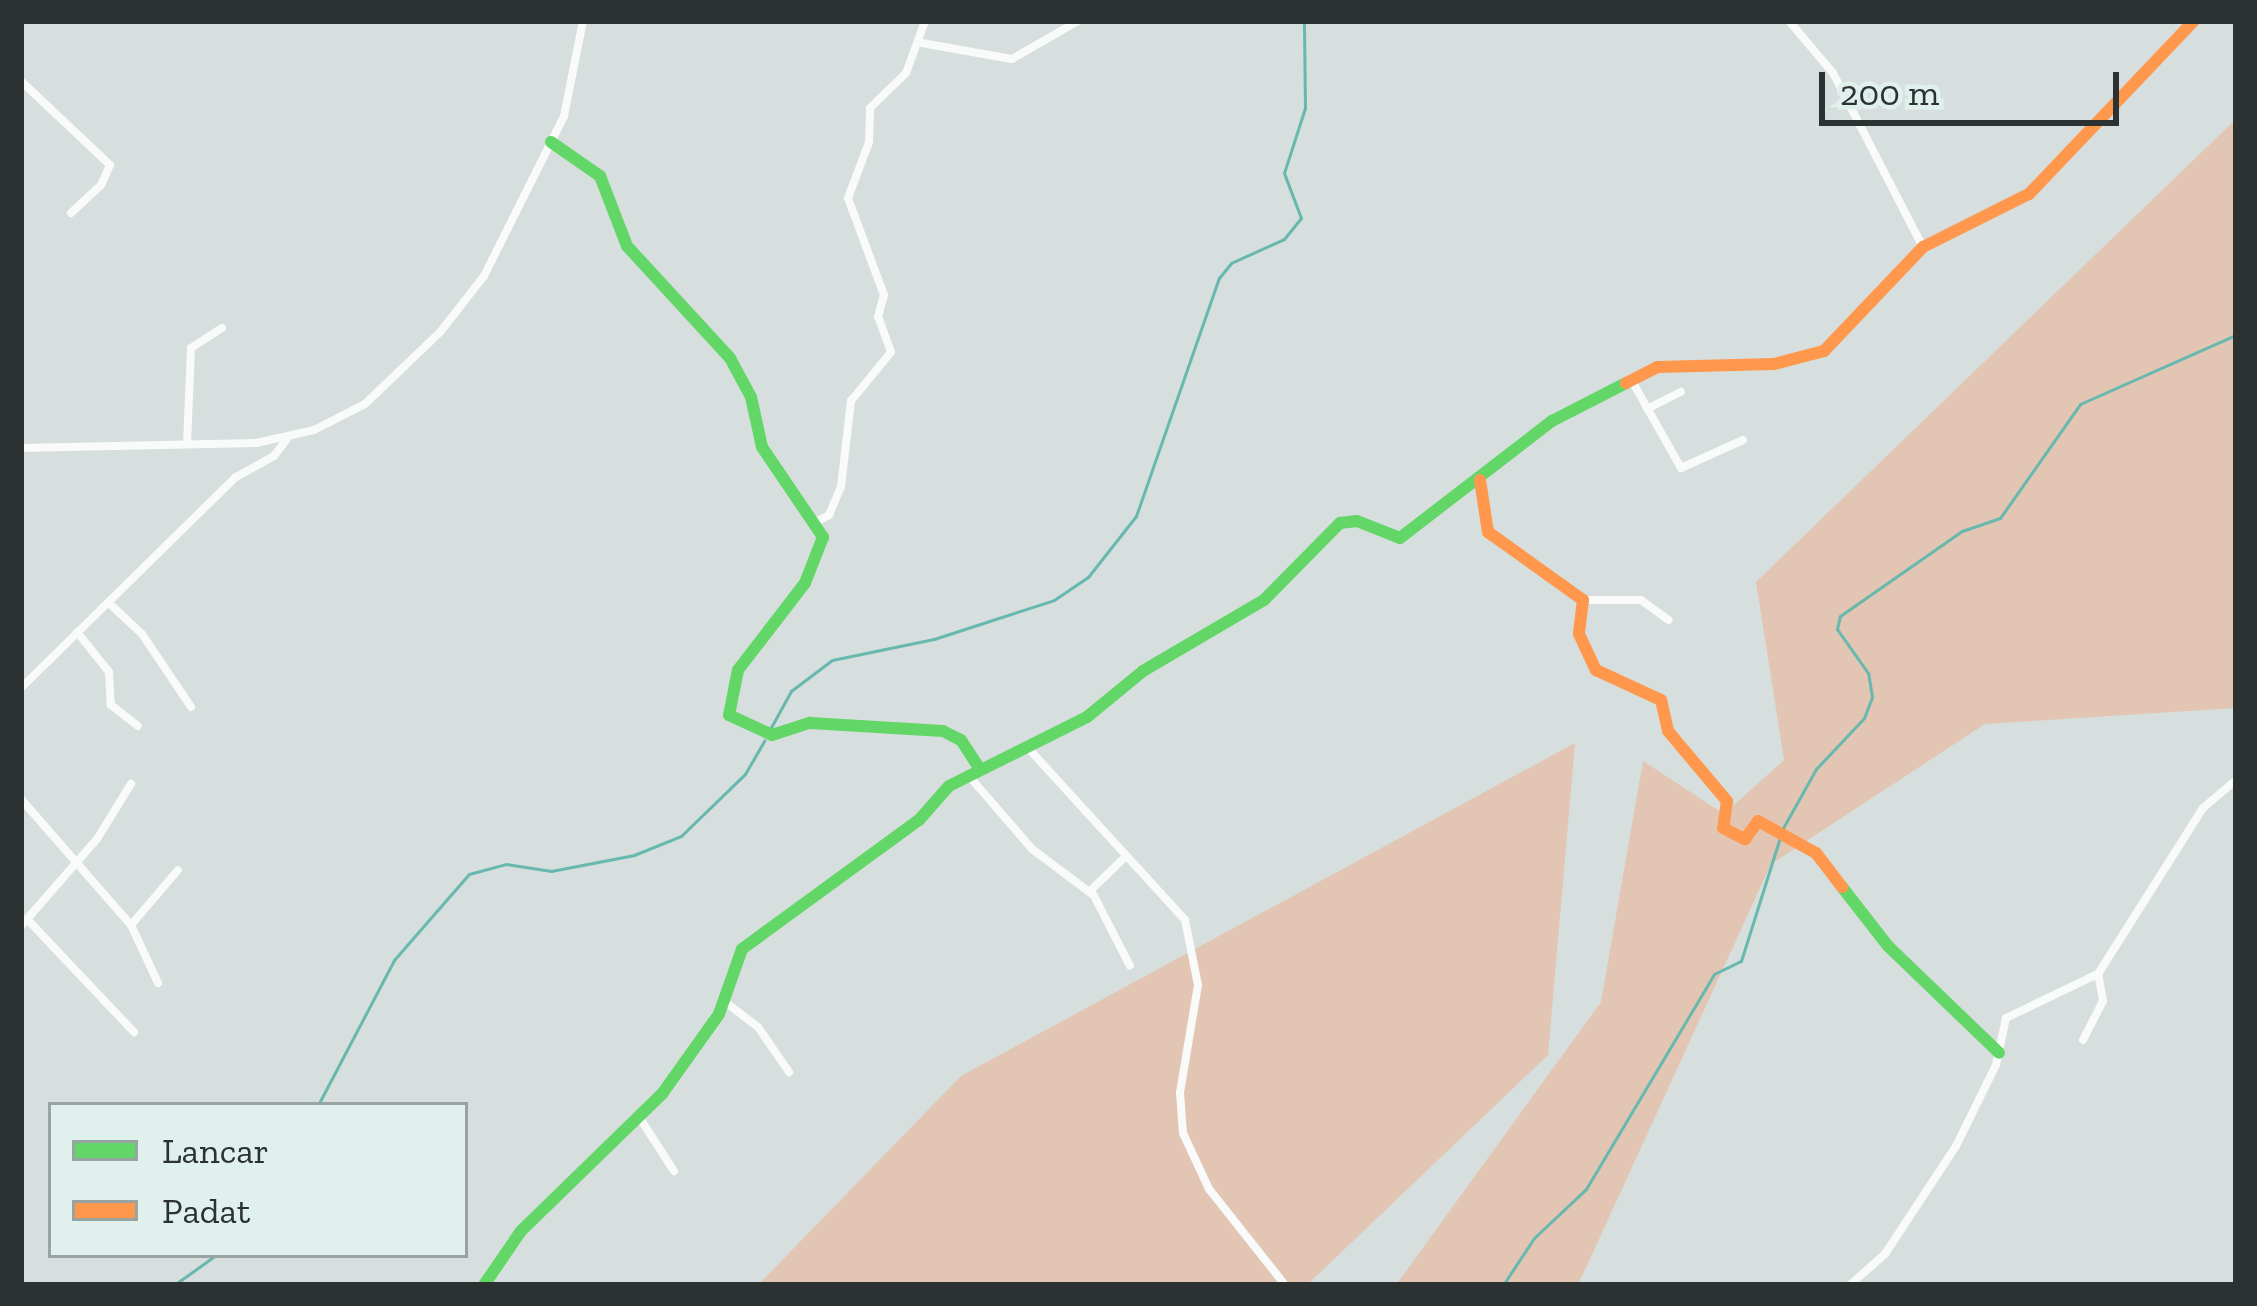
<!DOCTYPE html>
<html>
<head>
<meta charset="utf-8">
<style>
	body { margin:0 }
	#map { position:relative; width:2257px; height:1306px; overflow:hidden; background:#d6dfdd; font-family:"Zilla Slab",serif }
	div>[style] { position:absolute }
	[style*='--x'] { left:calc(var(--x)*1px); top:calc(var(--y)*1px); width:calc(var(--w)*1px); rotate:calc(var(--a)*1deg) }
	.green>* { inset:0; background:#e2c5b3 }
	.stream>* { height:3px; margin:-1.5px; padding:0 1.5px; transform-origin:1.5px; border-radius:1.5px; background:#67b8ae }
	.street>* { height:8px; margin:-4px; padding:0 4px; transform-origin:4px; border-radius:4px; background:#f9fafa }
	.fast>* { height:12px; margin:-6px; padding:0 6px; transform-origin:6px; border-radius:6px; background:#63d668 }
	.slow>* { height:12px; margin:-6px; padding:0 6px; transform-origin:6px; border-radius:6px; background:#ff974d }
	span { translate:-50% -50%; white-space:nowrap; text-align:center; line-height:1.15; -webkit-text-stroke:12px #e0f0ed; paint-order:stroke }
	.frame { position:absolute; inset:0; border:24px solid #2b3231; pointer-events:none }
	.legend { position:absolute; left:48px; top:1102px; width:420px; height:156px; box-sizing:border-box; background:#e0f0ed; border:3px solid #98a4a2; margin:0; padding:15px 21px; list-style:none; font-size:36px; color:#2b3231 }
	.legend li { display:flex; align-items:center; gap:24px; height:60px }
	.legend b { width:60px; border:3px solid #98a4a2 }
	.scale { position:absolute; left:1819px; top:72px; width:300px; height:54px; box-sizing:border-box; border:6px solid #2b3231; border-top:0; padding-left:15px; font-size:36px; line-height:42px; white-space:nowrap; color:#2b3231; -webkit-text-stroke:9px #e0f0ed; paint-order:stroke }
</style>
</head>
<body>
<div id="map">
	<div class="green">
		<i style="clip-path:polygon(2235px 120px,2236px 708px,1985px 724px,1771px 864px,1578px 1285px,1396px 1285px,1601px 1002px,1643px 761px,1724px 814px,1784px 760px,1756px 582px)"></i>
		<i style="clip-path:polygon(1575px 743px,1548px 1055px,1307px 1285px,758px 1285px,961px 1076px)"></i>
	</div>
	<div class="stream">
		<i style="--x:769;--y:731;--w:46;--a:-61.2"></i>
		<i style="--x:791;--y:691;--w:51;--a:-37.1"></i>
		<i style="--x:832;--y:660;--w:104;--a:-11.6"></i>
		<i style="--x:934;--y:639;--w:126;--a:-18"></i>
		<i style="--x:1054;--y:600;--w:41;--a:-34.1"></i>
		<i style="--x:1088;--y:577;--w:78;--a:-51.8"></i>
		<i style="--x:1136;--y:516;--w:252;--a:-70.8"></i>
		<i style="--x:1219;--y:278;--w:19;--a:-51"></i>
		<i style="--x:1231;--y:263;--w:58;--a:-24.4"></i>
		<i style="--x:1284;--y:239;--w:27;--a:-51"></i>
		<i style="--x:1301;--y:218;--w:48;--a:-110.7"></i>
		<i style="--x:1284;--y:173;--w:68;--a:-72.1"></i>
		<i style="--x:1305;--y:108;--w:87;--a:-90.7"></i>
		<i style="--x:1783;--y:828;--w:68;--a:-60.8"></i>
		<i style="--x:1816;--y:769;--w:70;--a:-46.7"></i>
		<i style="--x:1864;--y:718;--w:22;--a:-69"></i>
		<i style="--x:1872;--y:697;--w:24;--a:-99"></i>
		<i style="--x:1868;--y:673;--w:54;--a:-125.2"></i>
		<i style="--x:1837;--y:629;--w:13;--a:-77"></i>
		<i style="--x:1840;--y:616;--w:149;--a:-34.9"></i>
		<i style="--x:1962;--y:531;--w:40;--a:-18.9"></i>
		<i style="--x:2000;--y:518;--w:139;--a:-54.9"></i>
		<i style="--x:2080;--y:404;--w:171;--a:-23.9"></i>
		<i style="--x:318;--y:1105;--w:164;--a:-62.3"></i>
		<i style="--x:394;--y:960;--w:114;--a:-48.9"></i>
		<i style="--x:469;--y:874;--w:38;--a:-15"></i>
		<i style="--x:506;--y:864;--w:46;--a:8.8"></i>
		<i style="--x:551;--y:871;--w:85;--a:-10.9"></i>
		<i style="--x:634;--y:855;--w:51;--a:-22"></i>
		<i style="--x:681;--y:836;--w:89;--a:-44.1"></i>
		<i style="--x:745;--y:774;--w:39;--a:-60"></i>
		<i style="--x:174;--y:1285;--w:52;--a:-35.5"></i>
		<i style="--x:1503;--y:1285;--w:56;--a:-56.6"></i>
		<i style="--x:1534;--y:1238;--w:71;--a:-43.3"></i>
		<i style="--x:1586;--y:1189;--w:250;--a:-59.2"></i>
		<i style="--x:1714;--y:974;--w:30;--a:-26"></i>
		<i style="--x:1741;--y:961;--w:130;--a:-72.5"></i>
	</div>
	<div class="street">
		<i style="--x:1789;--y:21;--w:68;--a:49.8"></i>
		<i style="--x:1833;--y:73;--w:196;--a:62.7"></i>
		<i style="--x:922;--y:43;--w:91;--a:10.1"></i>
		<i style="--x:1012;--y:59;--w:76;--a:-29.9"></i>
		<i style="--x:22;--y:82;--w:121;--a:43.3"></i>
		<i style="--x:110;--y:165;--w:22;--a:114"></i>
		<i style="--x:101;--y:185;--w:41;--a:137"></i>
		<i style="--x:1632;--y:381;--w:100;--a:60.6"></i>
		<i style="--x:1681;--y:468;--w:68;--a:-24.3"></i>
		<i style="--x:1647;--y:409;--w:38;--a:-27"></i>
		<i style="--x:187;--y:444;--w:96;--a:-87.6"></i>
		<i style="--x:191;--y:348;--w:37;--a:-33"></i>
		<i style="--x:21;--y:448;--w:235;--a:-1.2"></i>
		<i style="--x:256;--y:443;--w:59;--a:-12.6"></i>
		<i style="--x:314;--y:430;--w:57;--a:-27"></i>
		<i style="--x:365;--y:404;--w:105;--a:-43.8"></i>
		<i style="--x:441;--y:331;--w:70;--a:-52"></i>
		<i style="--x:484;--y:276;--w:179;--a:-63.4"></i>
		<i style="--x:564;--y:116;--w:97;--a:-78.7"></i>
		<i style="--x:816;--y:522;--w:15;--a:-28"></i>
		<i style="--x:829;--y:515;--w:30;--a:-67"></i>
		<i style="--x:841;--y:487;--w:87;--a:-83.4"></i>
		<i style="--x:851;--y:401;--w:63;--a:-50.8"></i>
		<i style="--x:891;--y:352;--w:37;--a:-110"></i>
		<i style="--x:878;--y:317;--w:23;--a:-75"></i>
		<i style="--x:884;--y:295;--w:103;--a:-110.4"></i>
		<i style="--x:848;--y:198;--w:60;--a:-69.4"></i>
		<i style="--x:869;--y:142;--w:34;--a:-88"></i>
		<i style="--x:870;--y:108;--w:50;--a:-44.2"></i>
		<i style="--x:906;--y:73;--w:55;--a:-69.9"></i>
		<i style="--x:1583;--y:600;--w:58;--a:0"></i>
		<i style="--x:1641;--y:600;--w:34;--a:36"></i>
		<i style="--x:109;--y:603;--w:45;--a:43.2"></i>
		<i style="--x:142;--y:634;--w:88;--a:56.1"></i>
		<i style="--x:77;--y:632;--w:51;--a:51.3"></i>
		<i style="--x:109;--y:672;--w:33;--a:87"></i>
		<i style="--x:111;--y:705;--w:34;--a:38"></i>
		<i style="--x:21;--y:688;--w:301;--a:-44.5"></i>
		<i style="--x:236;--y:477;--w:43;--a:-28.9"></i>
		<i style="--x:274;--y:456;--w:21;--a:-53"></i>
		<i style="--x:1028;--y:748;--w:233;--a:47.6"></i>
		<i style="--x:1185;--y:920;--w:66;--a:78.7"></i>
		<i style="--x:1198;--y:985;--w:109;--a:99.5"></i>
		<i style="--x:1180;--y:1093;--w:40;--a:85.7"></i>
		<i style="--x:1183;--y:1133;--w:62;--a:65.1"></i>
		<i style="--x:1209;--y:1189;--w:122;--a:51.6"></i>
		<i style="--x:968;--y:775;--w:98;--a:49.1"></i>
		<i style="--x:1032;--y:849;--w:75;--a:36.9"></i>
		<i style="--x:21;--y:799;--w:167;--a:48.9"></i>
		<i style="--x:131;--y:925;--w:64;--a:65"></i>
		<i style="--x:1124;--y:858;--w:46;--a:135.9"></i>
		<i style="--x:1091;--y:890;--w:85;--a:62.8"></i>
		<i style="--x:27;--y:919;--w:156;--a:46.6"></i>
		<i style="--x:131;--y:925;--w:72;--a:-49.5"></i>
		<i style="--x:21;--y:926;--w:116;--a:-48.9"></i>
		<i style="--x:97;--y:839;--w:65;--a:-58.3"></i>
		<i style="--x:725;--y:1002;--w:41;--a:37.1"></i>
		<i style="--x:758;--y:1027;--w:55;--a:55.4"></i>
		<i style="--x:2083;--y:1040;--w:44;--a:-62.9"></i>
		<i style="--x:2103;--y:1001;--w:27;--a:-100"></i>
		<i style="--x:641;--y:1120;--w:61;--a:57.1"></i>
		<i style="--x:1850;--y:1285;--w:47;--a:-41.5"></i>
		<i style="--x:1885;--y:1254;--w:129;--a:-56.7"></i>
		<i style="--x:1956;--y:1146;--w:90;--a:-63.7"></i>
		<i style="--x:1996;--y:1065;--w:48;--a:-78"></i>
		<i style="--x:2006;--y:1018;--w:102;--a:-25.6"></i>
		<i style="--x:2098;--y:974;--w:196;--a:-57.7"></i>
		<i style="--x:2203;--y:808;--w:43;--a:-40.3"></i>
	</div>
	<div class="fast">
		<i style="--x:551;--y:142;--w:60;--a:34.8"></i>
		<i style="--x:600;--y:176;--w:75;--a:68.9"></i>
		<i style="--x:627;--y:246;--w:152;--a:47.4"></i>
		<i style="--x:730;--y:358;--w:44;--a:61.7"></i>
		<i style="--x:751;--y:397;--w:51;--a:77.6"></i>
		<i style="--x:762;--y:447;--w:109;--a:55.9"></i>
		<i style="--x:823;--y:537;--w:49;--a:111.4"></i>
		<i style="--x:805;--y:583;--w:110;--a:127.6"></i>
		<i style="--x:738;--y:670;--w:46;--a:101.3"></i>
		<i style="--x:729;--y:715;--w:47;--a:24.9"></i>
		<i style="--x:772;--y:735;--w:40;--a:-18"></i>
		<i style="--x:810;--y:723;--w:133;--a:3.4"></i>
		<i style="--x:943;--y:731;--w:20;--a:27"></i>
		<i style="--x:961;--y:740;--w:35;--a:57"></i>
		<i style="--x:1842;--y:887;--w:75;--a:52.1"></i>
		<i style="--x:1888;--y:946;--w:154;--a:43.9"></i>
		<i style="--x:484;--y:1285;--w:65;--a:-55.6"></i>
		<i style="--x:521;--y:1231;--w:197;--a:-44.2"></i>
		<i style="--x:662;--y:1094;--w:98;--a:-54.5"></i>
		<i style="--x:719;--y:1014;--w:69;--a:-70.5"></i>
		<i style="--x:742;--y:949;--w:219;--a:-36.1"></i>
		<i style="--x:919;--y:820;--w:45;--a:-48.6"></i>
		<i style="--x:949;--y:786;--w:154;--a:-26.6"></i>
		<i style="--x:1087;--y:717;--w:72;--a:-39.4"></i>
		<i style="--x:1143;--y:671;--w:140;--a:-30.4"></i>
		<i style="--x:1264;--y:600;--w:108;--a:-45.4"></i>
		<i style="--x:1340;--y:523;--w:17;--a:-7"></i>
		<i style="--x:1357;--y:521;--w:46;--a:21.6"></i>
		<i style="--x:1400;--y:538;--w:192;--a:-37.6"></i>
		<i style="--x:1552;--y:421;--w:83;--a:-27.2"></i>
	</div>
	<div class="slow">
		<i style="--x:1626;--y:383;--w:35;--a:-27"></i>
		<i style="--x:1657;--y:367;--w:117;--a:-1.5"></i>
		<i style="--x:1774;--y:364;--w:52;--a:-14.6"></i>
		<i style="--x:1824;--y:351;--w:144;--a:-46.4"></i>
		<i style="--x:1923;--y:247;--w:119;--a:-26.6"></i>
		<i style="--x:2029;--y:194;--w:239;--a:-46.4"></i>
		<i style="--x:1480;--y:480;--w:53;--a:81.3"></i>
		<i style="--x:1488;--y:532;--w:117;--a:35.6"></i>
		<i style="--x:1583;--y:600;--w:34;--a:97"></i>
		<i style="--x:1579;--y:634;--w:40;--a:65"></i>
		<i style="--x:1596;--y:670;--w:72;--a:24.8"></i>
		<i style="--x:1661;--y:700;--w:32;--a:77"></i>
		<i style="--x:1668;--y:731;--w:92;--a:49.9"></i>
		<i style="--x:1727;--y:801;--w:27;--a:98"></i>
		<i style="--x:1723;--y:828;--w:25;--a:27"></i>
		<i style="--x:1745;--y:839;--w:22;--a:-54"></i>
		<i style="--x:1758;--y:821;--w:66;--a:28.9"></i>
		<i style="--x:1816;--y:853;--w:43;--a:52.6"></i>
	</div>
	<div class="frame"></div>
	<ul class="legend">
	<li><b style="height:15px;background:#63d668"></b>Lancar</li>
	<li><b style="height:15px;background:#ff974d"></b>Padat</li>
	</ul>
	<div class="scale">200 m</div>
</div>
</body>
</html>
